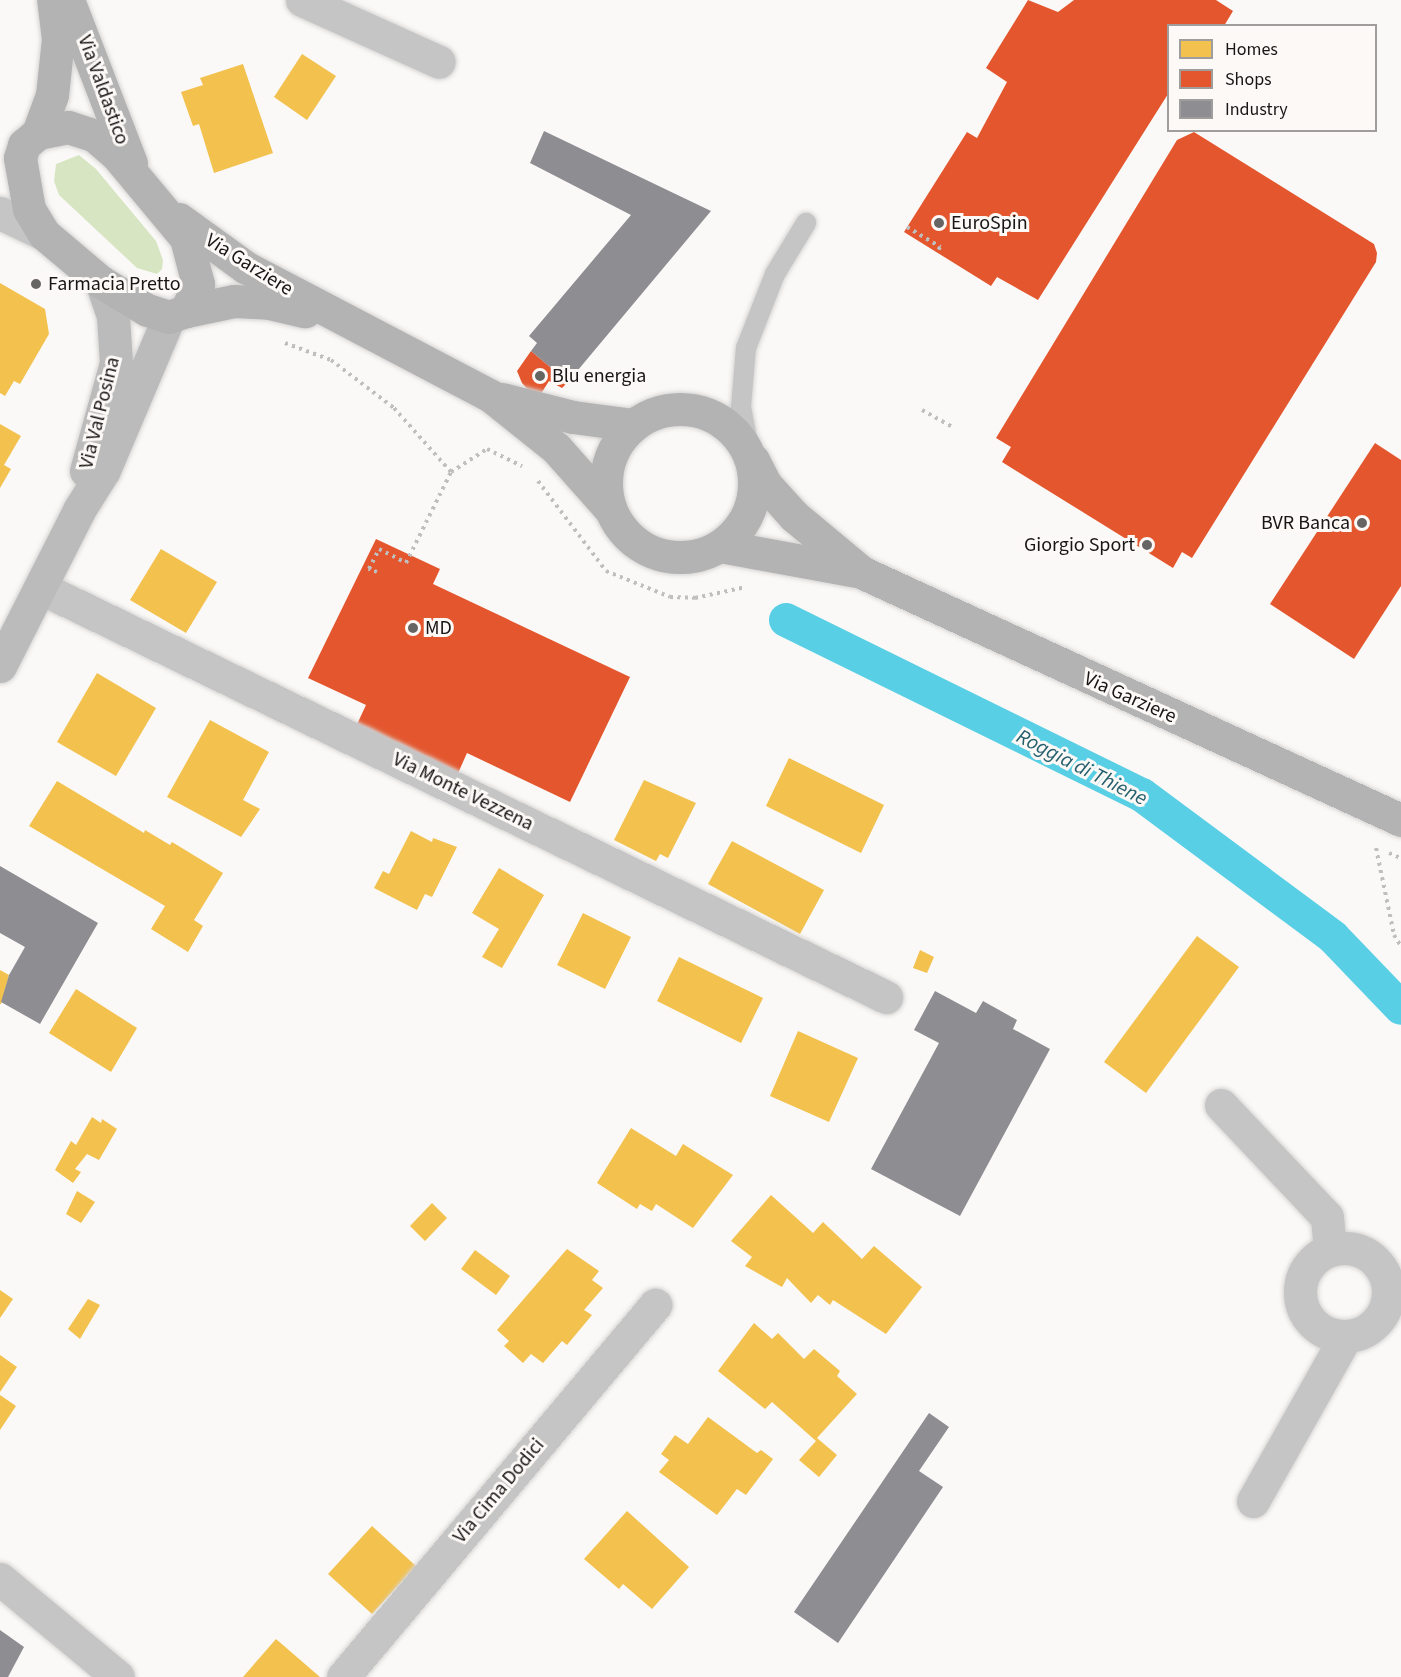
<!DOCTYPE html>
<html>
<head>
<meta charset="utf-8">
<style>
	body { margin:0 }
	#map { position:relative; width:1401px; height:1677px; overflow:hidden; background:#fbf9f7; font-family:"Source Sans 3",sans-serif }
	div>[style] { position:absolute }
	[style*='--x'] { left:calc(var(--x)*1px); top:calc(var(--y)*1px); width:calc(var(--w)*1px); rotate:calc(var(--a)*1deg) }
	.green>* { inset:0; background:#d8e5c3 }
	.homes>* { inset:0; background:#f2c14e }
	.shops>* { inset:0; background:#e4572e }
	.industry>* { inset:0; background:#8d8d92 }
	.canal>* { height:34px; margin:-17px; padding:0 17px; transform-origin:17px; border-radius:17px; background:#59cfe5 }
	.path>* { height:4px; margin-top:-2px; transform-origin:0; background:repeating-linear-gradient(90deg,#c0bfbf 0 3px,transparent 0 7.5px) }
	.roads { filter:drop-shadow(0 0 2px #d6d5d4) drop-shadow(0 0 2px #d6d5d4) }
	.service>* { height:20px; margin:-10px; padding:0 10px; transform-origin:10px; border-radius:10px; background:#c5c5c5 }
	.minor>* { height:33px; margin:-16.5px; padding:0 16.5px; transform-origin:16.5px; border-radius:16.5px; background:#c5c5c5 }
	.minor>.ring { margin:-16.5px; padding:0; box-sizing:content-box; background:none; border:33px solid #c5c5c5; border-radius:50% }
	.tertiary>* { height:33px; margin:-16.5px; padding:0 16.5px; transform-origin:16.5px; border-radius:16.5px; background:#c5c5c5 }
	.secondary>* { height:33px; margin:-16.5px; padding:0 16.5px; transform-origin:16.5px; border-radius:16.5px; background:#bbb }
	.primary>* { height:33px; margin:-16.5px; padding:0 16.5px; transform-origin:16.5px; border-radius:16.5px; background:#b4b3b3 }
	.primary>.ring { margin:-16.5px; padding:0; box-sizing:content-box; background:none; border:33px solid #b4b3b3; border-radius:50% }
	.dots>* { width:16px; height:16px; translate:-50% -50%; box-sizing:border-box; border:3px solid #fcf9f6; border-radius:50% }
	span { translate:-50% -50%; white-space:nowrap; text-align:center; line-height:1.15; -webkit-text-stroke:6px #fcf9f6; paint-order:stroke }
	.street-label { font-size:20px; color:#171615 }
	.poi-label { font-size:20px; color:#171615 }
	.left { translate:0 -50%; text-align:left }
	.right { translate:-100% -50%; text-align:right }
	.water-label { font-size:21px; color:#26606e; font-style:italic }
	.legend { position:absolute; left:1167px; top:24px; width:210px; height:108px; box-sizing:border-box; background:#fcf9f6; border:2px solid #a09e9c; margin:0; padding:8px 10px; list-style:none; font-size:18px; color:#171615 }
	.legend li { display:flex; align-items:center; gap:12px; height:30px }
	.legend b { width:30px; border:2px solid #a09e9c }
</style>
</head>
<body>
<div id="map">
	<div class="green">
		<i style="clip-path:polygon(79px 155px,96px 169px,156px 241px,163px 260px,162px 269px,157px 274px,137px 268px,59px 195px,54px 181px,56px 164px)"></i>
	</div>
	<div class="homes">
		<i style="clip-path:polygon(302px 54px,336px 76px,307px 120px,274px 97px)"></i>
		<i style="clip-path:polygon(243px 64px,273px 153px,214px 173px,199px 124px,193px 126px,181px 92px,203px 85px,200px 78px)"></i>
		<i style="clip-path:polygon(0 283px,45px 309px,49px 334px,20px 384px,14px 381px,5px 396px,0 393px)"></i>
		<i style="clip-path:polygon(0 424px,21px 436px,4px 465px,11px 469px,0 488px)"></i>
		<i style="clip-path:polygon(161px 549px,217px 582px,186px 633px,130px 600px)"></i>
		<i style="clip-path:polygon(97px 673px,156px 708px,116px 776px,57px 742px)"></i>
		<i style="clip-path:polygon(210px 720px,269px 752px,243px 800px,260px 809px,241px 837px,167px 797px)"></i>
		<i style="clip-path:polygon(789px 758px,884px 805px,861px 853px,766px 806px)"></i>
		<i style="clip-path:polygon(644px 780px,696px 803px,668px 858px,660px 854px,656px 861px,614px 840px)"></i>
		<i style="clip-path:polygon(57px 781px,144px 833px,145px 830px,170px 845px,172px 842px,223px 873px,194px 920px,203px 926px,188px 952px,151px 929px,165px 906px,29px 826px)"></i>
		<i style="clip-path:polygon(411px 831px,432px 842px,433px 838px,457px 847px,432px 897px,425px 894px,417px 910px,374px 888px,383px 871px,389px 874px)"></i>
		<i style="clip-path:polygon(732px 841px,824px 890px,800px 934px,708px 884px)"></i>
		<i style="clip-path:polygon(499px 868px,544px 895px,502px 968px,482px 957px,499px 929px,472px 913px)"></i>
		<i style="clip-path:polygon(583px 913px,631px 937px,605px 989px,557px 965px)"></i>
		<i style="clip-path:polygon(1197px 936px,1239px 967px,1146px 1093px,1104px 1062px)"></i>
		<i style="clip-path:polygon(920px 950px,934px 957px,927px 973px,913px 968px)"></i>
		<i style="clip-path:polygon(679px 957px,763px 998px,741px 1043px,657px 1001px)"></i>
		<i style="clip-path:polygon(0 970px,9px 975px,1px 1004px,0 1004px)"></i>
		<i style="clip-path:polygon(76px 989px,137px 1028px,111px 1072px,49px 1033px)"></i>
		<i style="clip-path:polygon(798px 1031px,858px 1058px,829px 1122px,770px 1096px)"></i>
		<i style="clip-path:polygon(92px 1117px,101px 1123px,102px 1119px,117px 1129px,99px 1160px,87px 1154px,75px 1169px,81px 1172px,73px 1183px,55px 1170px,71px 1141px,76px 1145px)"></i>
		<i style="clip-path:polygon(631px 1128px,676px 1156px,683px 1144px,733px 1175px,693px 1228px,656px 1204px,652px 1211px,640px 1204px,637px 1209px,597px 1183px)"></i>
		<i style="clip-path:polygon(77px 1191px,95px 1202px,81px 1223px,66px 1214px)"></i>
		<i style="clip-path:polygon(771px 1195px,813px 1233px,823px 1222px,862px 1259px,874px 1246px,922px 1287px,886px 1334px,833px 1300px,830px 1305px,818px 1295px,811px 1303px,787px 1278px,782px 1287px,745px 1266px,752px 1257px,731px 1241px)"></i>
		<i style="clip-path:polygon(432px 1203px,447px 1218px,425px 1241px,410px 1226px)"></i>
		<i style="clip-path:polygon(567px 1249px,599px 1271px,592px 1280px,603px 1288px,584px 1310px,592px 1315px,567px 1345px,562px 1341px,543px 1363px,531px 1354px,523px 1363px,504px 1346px,509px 1341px,497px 1330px)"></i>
		<i style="clip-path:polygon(475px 1250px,510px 1276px,496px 1295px,461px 1269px)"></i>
		<i style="clip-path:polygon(0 1290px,13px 1299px,0 1318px)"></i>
		<i style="clip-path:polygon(88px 1299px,100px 1305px,80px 1339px,68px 1329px)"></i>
		<i style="clip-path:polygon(754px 1323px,772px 1339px,778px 1333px,804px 1359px,814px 1349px,840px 1371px,837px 1376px,857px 1394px,817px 1438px,837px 1455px,819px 1477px,799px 1460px,816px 1441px,772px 1402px,765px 1409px,718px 1371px)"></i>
		<i style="clip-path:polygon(0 1355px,17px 1367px,0 1392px)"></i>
		<i style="clip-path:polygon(0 1395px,16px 1406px,0 1430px)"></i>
		<i style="clip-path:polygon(708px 1417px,757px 1453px,761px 1450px,773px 1459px,746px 1495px,737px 1489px,717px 1515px,659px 1472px,669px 1460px,661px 1454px,675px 1435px,688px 1444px)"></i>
		<i style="clip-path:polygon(627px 1511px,689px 1567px,652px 1609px,623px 1584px,619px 1589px,584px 1559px)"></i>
		<i style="clip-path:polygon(372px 1526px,416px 1566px,372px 1614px,328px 1574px)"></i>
		<i style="clip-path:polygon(276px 1639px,320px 1677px,243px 1677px)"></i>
	</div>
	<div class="shops">
		<i style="clip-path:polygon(1028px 0,1058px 12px,1074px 0,1216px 0,1233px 11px,1224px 26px,1168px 26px,1168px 94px,1038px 300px,997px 277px,991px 286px,904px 232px,967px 132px,977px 138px,1007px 82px,986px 68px)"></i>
		<i style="clip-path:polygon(1194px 132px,1374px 244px,1377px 253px,1376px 262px,1192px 558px,1182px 552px,1173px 568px,1002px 462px,1011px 447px,996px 438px,1177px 140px)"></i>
		<i style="clip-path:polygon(531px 351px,568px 382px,562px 388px,549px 381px,537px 400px,522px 383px,517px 371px)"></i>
		<i style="clip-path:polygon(1375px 443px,1401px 460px,1401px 586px,1354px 659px,1270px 604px)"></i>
		<i style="clip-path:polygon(376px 539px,440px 569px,433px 584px,630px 677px,570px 802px,467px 753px,455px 780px,352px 735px,366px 705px,308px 678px)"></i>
	</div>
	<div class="industry">
		<i style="clip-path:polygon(544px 131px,711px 211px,568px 382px,531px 351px,537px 343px,529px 336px,631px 215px,530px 163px)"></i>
		<i style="clip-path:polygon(0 866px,98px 923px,40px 1024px,1px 1002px,9px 975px,25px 947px,0 933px)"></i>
		<i style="clip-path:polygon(935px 991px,976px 1013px,983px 1001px,1017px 1020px,1013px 1029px,1050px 1049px,960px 1216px,871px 1169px,939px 1043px,914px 1030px)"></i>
		<i style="clip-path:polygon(929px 1413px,949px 1427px,919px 1471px,943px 1487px,838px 1643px,794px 1612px)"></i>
		<i style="clip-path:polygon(0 1630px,24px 1647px,8px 1677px,0 1677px)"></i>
	</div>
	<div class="canal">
		<i style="--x:786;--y:620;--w:397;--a:26.2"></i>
		<i style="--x:1142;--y:795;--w:238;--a:36.6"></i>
		<i style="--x:1333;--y:937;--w:98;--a:46.2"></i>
	</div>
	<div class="path">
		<i style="--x:907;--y:227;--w:39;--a:31"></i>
		<i style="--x:940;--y:247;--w:6;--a:121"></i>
		<i style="--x:285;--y:343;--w:49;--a:20.3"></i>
		<i style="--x:331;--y:360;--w:79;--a:37.3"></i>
		<i style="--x:394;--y:408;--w:86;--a:48.3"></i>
		<i style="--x:451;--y:472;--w:43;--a:-32.6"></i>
		<i style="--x:487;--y:449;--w:39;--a:26"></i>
		<i style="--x:922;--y:410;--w:37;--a:29"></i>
		<i style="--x:538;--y:481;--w:113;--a:52.9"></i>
		<i style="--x:606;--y:571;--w:69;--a:22.1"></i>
		<i style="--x:670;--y:597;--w:25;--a:2"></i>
		<i style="--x:695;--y:598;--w:52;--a:-12.2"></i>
		<i style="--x:377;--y:572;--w:9;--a:-159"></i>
		<i style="--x:369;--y:569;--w:22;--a:-63"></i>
		<i style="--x:379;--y:549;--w:30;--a:27"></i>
		<i style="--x:406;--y:563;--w:102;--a:-63.7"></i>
		<i style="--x:1376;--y:848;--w:89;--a:78.3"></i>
		<i style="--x:1394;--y:935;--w:13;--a:58"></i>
		<i style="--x:1389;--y:853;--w:13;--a:23"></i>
	</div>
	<div class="roads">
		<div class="service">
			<i style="--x:750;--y:454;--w:48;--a:-100.8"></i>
			<i style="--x:741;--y:407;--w:59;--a:-85.2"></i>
			<i style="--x:746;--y:348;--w:79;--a:-68.6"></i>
			<i style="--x:775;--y:274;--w:60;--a:-58.7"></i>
		</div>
		<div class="minor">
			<i style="--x:302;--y:0;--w:150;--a:24.3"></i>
			<i style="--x:41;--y:588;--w:939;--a:25.83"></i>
			<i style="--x:1221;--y:1105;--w:154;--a:46.6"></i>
			<i style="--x:1327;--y:1217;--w:33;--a:85"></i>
			<i class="ring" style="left:1300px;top:1248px;width:55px;height:55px"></i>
			<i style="--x:1253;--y:1501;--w:189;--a:-60.6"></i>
			<i style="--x:343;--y:1677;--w:486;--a:-50"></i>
		</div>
		<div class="tertiary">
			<i style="--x:0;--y:213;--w:49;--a:25.5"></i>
			<i style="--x:0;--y:1579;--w:153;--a:39.7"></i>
		</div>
		<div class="secondary">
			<i style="--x:86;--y:471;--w:112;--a:-74.5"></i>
			<i style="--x:116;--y:363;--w:47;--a:-93.7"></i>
			<i style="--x:113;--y:316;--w:36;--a:-109"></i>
			<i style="--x:0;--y:666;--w:175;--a:-63.1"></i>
			<i style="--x:79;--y:510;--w:47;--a:-58"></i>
			<i style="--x:104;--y:470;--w:166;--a:-67"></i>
		</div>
		<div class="primary">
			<i style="--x:68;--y:0;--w:175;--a:68.9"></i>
			<i style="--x:68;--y:127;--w:28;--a:18"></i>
			<i style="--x:95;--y:136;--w:28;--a:41"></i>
			<i style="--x:116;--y:154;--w:109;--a:50.2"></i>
			<i style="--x:186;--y:238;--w:48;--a:75.4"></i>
			<i style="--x:198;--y:284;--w:30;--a:114"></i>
			<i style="--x:186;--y:311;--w:18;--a:161"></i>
			<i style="--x:169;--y:317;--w:23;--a:-162"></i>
			<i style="--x:147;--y:310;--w:54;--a:-148.7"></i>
			<i style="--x:101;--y:282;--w:75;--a:-139.9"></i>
			<i style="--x:44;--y:234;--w:29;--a:-121"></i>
			<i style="--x:29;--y:209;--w:52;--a:-100"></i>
			<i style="--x:20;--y:158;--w:14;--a:-73"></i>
			<i style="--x:24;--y:145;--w:18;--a:-41"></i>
			<i style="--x:38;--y:133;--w:31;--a:-11"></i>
			<i style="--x:38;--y:133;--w:40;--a:-69.8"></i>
			<i style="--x:52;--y:95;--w:56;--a:-83.9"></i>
			<i style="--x:58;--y:39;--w:39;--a:-97"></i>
			<i style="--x:179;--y:219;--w:82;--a:36"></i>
			<i style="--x:245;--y:267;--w:278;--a:27.7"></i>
			<i style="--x:491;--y:396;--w:83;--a:38.7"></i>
			<i style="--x:556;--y:448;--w:81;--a:48.5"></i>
			<i style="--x:186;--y:311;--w:49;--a:-11.8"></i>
			<i style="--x:234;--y:301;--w:35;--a:3"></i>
			<i style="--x:269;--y:303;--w:37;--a:13"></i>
			<i style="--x:502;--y:399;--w:73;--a:14.2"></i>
			<i style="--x:573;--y:417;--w:61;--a:7.6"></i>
			<i class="ring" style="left:606px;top:409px;width:115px;height:115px"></i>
			<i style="--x:753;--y:460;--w:28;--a:63"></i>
			<i style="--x:766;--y:485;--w:42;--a:47.9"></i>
			<i style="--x:794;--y:516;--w:86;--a:39.8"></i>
			<i style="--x:720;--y:546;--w:143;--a:10.4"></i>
			<i style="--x:861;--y:572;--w:594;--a:24.67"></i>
		</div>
	</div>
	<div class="dots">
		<i style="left:939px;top:223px;background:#676564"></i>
		<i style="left:36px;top:284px;background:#676564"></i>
		<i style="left:540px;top:376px;background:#676564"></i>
		<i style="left:1362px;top:523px;background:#676564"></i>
		<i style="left:1147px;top:545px;background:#676564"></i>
		<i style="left:413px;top:628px;background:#676564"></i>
	</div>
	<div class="street-label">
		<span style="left:103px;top:90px;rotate:70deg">Via Valdastico</span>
		<span style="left:249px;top:265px;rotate:32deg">Via Garziere</span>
		<span style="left:100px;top:413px;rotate:-76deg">Via Val Posina</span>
		<span style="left:1130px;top:698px;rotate:24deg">Via Garziere</span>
		<span style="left:463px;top:792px;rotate:26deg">Via Monte Vezzena</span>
		<span style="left:499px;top:1491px;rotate:-50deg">Via Cima Dodici</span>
	</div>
	<div class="poi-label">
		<span class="left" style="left:951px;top:223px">EuroSpin</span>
		<span class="left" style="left:48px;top:284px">Farmacia Pretto</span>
		<span class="left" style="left:552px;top:376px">Blu energia</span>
		<span class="right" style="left:1350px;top:523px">BVR Banca</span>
		<span class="right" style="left:1135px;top:545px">Giorgio Sport</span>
		<span class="left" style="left:425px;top:628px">MD</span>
	</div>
	<div class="water-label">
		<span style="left:1082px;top:767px;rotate:27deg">Roggia di Thiene</span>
	</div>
	<ul class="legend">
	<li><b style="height:16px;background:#f2c14e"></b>Homes</li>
	<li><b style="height:16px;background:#e4572e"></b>Shops</li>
	<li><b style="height:16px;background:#8d8d92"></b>Industry</li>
	</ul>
</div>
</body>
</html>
